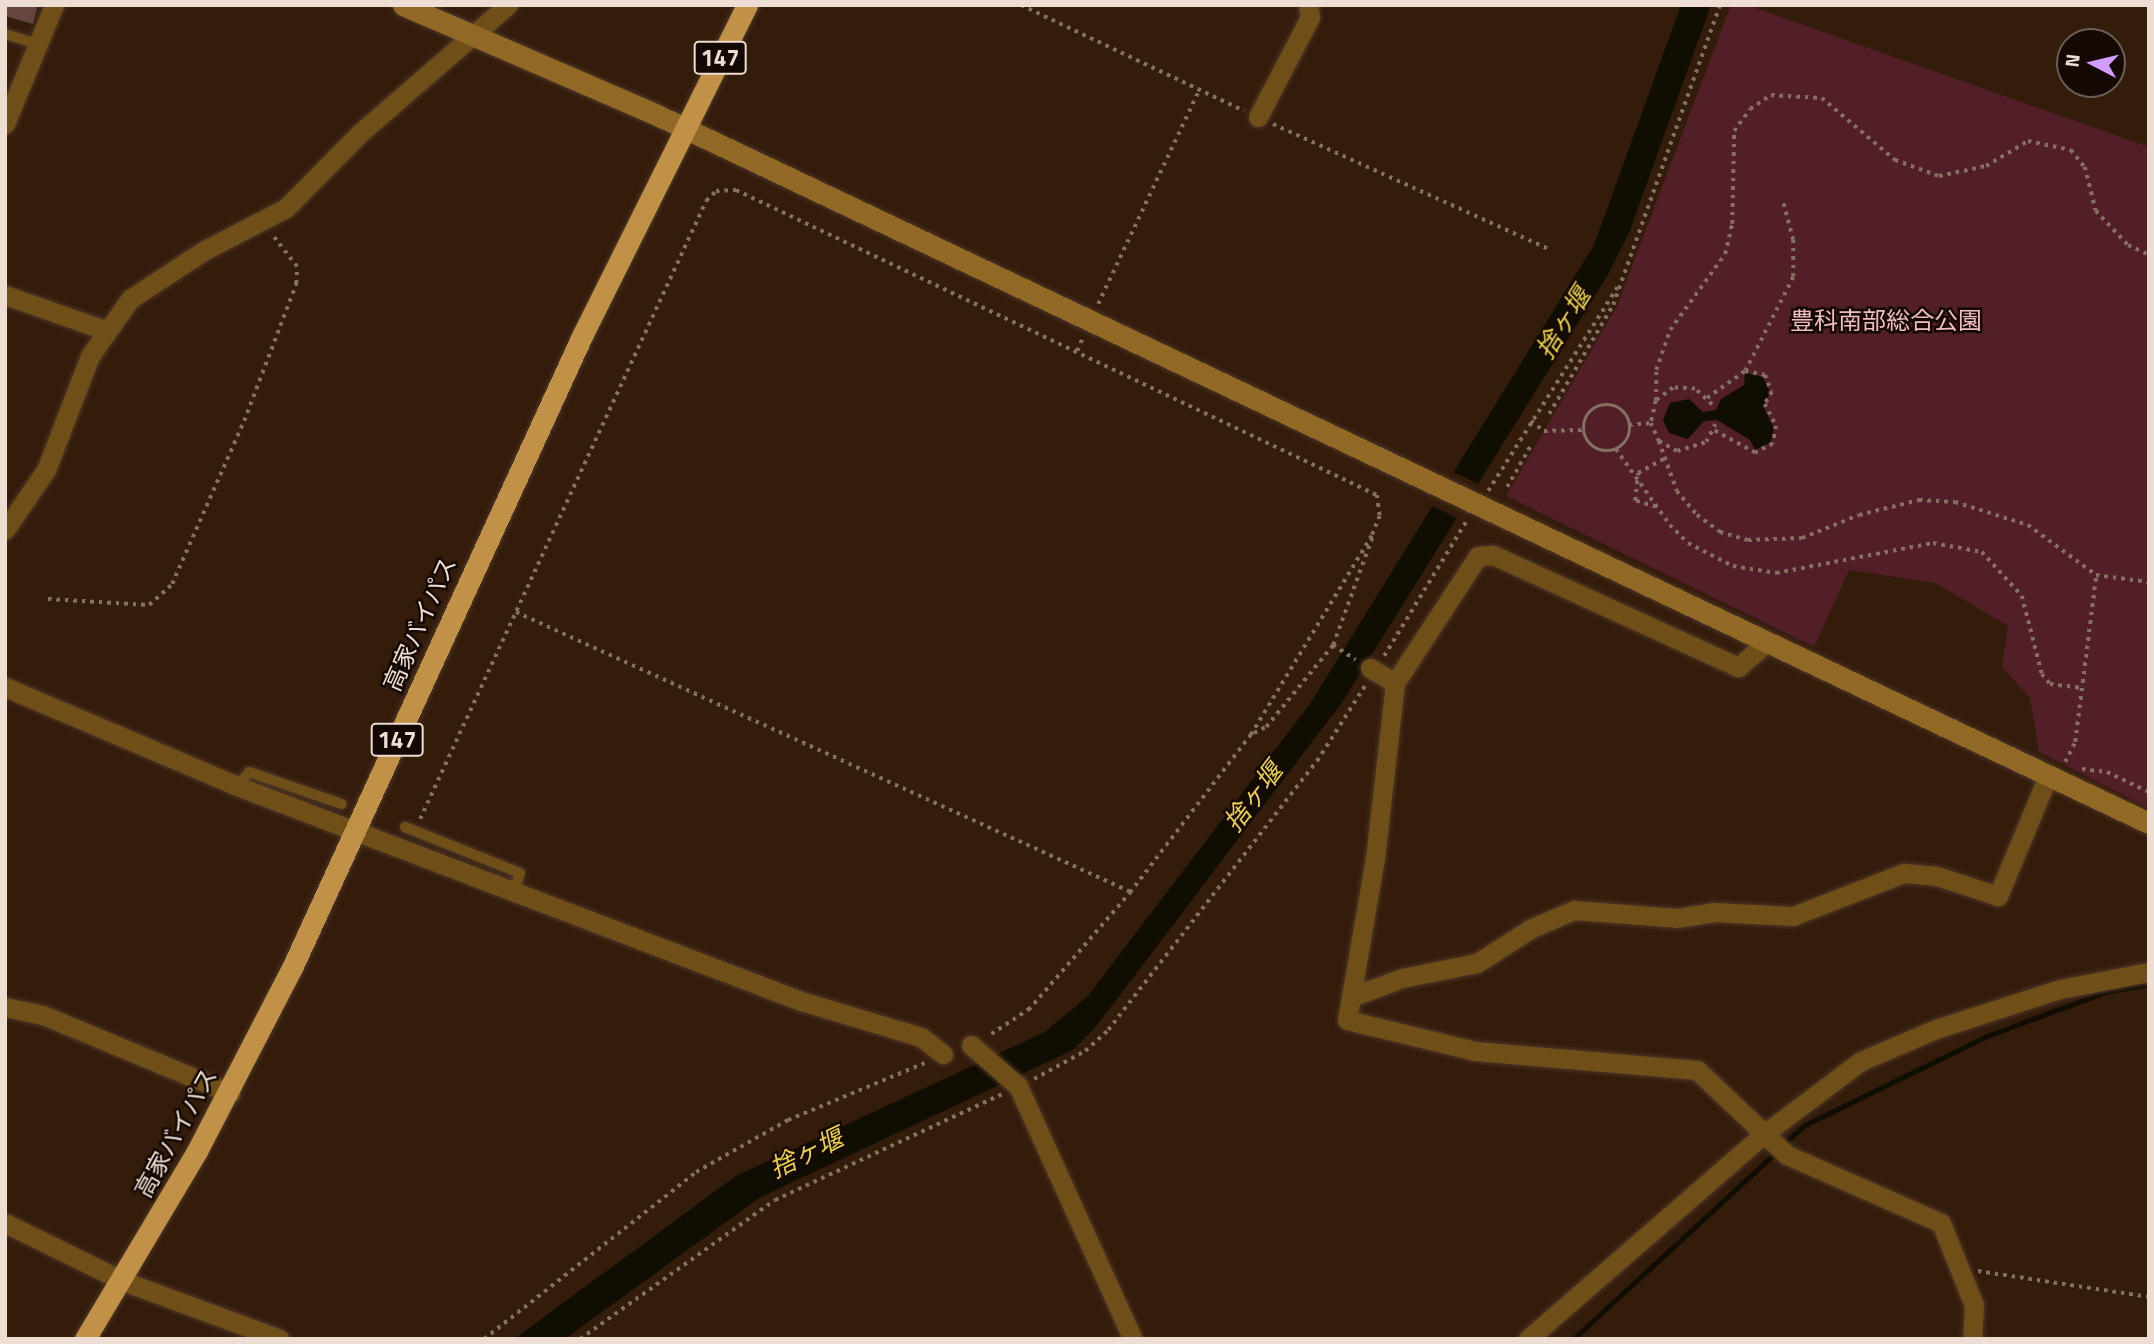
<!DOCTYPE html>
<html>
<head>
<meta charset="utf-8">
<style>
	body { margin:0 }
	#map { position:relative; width:2154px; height:1344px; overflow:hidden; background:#341c0b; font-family:"Titillium Web","Noto Sans JP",sans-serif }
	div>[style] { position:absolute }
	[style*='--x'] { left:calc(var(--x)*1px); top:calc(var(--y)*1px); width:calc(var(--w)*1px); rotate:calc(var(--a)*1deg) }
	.green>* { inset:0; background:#521e27 }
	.water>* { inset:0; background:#100d03 }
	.pier>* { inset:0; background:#341c0b }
	.stream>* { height:5px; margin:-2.5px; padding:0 2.5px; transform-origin:2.5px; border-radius:2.5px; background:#100d03 }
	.building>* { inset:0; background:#66463e }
	.path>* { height:3.5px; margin-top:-1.75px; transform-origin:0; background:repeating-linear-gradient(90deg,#857062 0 3.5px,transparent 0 8.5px) }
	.path>.ring { margin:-1.75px; padding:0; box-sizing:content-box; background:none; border:3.5px solid #857062; border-radius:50% }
	.roads { filter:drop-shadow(0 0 2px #4e3727) drop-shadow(0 0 2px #4e3727) }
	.lane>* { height:10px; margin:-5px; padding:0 5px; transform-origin:5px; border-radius:5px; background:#6f4e18 }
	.street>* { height:19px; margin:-9.5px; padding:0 9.5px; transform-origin:9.5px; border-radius:9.5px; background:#6f4e18 }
	.secondary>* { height:21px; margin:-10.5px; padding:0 10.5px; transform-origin:10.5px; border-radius:10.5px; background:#926924 }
	.highway>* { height:21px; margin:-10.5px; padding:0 10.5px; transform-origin:10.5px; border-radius:10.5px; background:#c09146 }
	span { translate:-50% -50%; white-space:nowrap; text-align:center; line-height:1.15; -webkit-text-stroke:5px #140904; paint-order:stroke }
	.shield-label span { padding:2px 5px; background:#140904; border:2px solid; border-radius:5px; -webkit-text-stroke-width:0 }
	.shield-label { font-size:23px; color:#edddd2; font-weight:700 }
	.park-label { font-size:24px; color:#f1bdc2 }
	.street-label { font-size:24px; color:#edddd2 }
	.water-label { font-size:26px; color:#e9d04a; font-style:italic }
	.frame { position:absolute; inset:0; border:7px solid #edddd2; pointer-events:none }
	.north { position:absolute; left:2056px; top:28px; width:70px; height:70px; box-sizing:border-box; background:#140904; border:2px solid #6b5e56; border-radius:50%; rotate:277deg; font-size:19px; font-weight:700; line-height:28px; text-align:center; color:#edddd2 }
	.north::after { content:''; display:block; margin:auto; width:24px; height:32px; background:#d09dff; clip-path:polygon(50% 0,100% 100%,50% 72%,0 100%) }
</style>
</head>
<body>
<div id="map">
	<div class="green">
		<i style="clip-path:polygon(1731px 5px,1747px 5px,2149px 147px,2149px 808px,2039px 752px,2030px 698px,2002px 667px,2008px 626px,1936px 583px,1849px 570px,1814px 647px,1506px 496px,1617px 306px)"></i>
	</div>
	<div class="water">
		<i style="clip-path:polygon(1681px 5px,1711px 5px,1629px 233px,1609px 273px,1343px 701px,1094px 1029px,1073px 1050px,759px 1198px,565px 1339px,514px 1339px,736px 1176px,1045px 1032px,1088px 996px,1310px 704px,1594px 245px)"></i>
		<i style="clip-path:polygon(1745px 373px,1763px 377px,1770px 392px,1763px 406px,1774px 428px,1771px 442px,1755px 450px,1750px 440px,1717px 420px,1704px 421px,1688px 439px,1669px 433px,1663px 420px,1670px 403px,1689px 399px,1703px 412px,1716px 410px,1721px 399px,1744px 385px)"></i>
	</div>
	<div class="pier">
		<i style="clip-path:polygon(1451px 471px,1481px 485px,1459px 519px,1430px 505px)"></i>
	</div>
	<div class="stream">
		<i style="--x:1784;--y:1143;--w:28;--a:-41"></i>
		<i style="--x:1805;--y:1125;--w:203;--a:-26.1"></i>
		<i style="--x:1987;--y:1036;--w:126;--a:-20.4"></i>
		<i style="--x:2105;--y:992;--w:45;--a:-10.3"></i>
		<i style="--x:1573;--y:1339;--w:273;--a:-42.6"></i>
	</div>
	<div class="building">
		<i style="clip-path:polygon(5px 5px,38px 5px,33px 24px,5px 16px)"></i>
	</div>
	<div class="path">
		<i style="--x:1021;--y:5;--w:247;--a:25.4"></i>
		<i style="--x:1273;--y:124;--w:303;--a:24.4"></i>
		<i style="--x:1098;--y:304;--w:237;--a:-64.7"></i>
		<i style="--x:1077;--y:351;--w:15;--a:-67"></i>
		<i style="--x:1745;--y:371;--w:106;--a:-62.9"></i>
		<i style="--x:1793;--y:277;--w:37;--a:-90"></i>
		<i style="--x:1793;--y:240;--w:39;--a:-105"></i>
		<i style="--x:1707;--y:398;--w:47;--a:-35.4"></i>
		<i style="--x:1745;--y:371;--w:20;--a:11"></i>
		<i style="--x:1765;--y:375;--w:18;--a:68"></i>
		<i style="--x:1772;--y:392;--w:14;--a:120"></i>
		<i style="--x:1765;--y:404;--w:25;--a:63"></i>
		<i style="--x:1776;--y:426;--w:18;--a:99"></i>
		<i style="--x:1773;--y:444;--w:20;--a:153"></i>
		<i style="--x:1755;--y:453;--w:48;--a:-151.3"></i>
		<i style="--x:1656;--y:401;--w:31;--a:-90"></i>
		<i style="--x:1656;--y:370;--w:42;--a:-70.7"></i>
		<i style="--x:1670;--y:330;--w:94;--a:-54.1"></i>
		<i style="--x:1725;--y:254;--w:31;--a:-77"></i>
		<i style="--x:1732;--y:224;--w:93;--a:-88.8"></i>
		<i style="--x:1734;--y:131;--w:27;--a:-54"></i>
		<i style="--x:1750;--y:109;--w:25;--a:-34"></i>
		<i style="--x:1771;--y:95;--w:51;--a:3.4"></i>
		<i style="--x:1822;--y:98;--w:96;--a:40.3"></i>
		<i style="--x:1895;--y:160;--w:47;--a:20"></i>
		<i style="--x:1939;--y:176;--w:48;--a:-12"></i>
		<i style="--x:1986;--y:166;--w:49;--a:-30.8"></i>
		<i style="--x:2028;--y:141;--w:44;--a:11.8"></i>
		<i style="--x:2071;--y:150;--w:22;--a:51"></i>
		<i style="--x:2085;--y:167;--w:45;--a:76"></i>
		<i style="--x:2096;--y:211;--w:47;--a:46.7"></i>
		<i style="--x:2128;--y:245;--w:23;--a:25"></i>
		<i style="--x:1712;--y:405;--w:23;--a:-137"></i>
		<i style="--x:1695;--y:389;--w:22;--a:-177"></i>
		<i style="--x:1673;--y:388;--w:21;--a:143"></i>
		<i style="--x:1656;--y:401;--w:23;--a:103"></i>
		<i style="--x:1651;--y:423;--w:20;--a:66"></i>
		<i style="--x:1659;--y:441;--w:21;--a:29"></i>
		<i style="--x:1677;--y:451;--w:30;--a:-17"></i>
		<i style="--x:1706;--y:442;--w:20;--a:-63"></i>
		<i class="ring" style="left:1584px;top:405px;width:42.5px;height:42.5px"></i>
		<i style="--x:1549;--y:414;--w:126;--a:-59.6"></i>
		<i style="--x:1613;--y:305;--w:319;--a:-70.4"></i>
		<i style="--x:1531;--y:421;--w:16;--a:38"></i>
		<i style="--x:1544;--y:431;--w:40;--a:-1.4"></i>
		<i style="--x:1629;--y:425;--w:22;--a:-5"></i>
		<i style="--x:1659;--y:441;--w:53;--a:70.2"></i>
		<i style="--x:1677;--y:491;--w:31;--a:50"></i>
		<i style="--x:1697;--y:515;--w:29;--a:36"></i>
		<i style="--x:1720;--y:532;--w:29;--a:16"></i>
		<i style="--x:1748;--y:540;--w:54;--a:-2.1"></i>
		<i style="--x:1802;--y:538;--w:61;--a:-22"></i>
		<i style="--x:1859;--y:515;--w:62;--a:-14"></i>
		<i style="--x:1919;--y:500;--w:36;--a:3"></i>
		<i style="--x:1955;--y:502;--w:77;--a:17.5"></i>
		<i style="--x:2028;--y:525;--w:84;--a:36.3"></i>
		<i style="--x:2096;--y:575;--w:53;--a:7.5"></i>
		<i style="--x:1616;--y:449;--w:93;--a:54.6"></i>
		<i style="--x:1670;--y:525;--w:25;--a:45"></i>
		<i style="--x:1688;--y:543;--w:51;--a:27.1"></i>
		<i style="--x:1733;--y:566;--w:44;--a:9.2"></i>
		<i style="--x:1776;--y:573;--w:160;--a:-10.8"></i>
		<i style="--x:1933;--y:543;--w:50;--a:10.4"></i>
		<i style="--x:1982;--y:552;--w:59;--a:47.7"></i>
		<i style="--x:2022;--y:596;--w:81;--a:75.6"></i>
		<i style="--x:2042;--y:674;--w:13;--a:51"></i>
		<i style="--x:2050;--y:684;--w:31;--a:7"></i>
		<i style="--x:1507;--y:487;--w:48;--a:-60.3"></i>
		<i style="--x:1488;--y:491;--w:241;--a:-57.6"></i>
		<i style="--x:1656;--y:507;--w:22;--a:-164"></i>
		<i style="--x:1635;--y:501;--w:28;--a:-84"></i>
		<i style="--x:1638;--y:473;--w:29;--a:-29"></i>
		<i style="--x:48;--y:599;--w:101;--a:3.4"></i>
		<i style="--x:149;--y:605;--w:31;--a:-42"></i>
		<i style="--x:172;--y:584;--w:178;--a:-66.2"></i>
		<i style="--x:244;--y:421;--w:147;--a:-69.2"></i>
		<i style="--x:296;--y:284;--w:17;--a:-87"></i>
		<i style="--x:297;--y:267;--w:41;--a:-128"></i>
		<i style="--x:516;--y:612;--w:676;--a:24.48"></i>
		<i style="--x:1333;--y:645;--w:27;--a:33"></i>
		<i style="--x:1384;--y:656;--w:159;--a:-58.6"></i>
		<i style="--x:1254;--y:733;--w:13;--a:-27"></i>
		<i style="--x:1266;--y:727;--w:106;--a:-50.7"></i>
		<i style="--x:1333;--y:645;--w:114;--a:-70"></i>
		<i style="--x:2065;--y:762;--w:22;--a:-63"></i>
		<i style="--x:2075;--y:742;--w:168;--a:-82.8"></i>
		<i style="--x:2082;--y:769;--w:25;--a:7"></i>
		<i style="--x:2107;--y:772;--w:47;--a:25.5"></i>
		<i style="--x:420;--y:819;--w:681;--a:-65.17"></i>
		<i style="--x:706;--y:201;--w:14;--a:-45"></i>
		<i style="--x:716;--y:191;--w:20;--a:-3"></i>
		<i style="--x:736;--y:190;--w:710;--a:25.45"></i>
		<i style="--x:1377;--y:495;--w:21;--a:82"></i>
		<i style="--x:1380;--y:516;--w:22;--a:112"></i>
		<i style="--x:1372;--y:536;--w:233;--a:121.3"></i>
		<i style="--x:1251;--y:735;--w:198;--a:127.4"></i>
		<i style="--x:1131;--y:892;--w:155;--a:130.8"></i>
		<i style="--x:1030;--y:1009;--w:49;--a:146.6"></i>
		<i style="--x:1034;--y:1079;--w:58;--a:-28.8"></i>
		<i style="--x:1085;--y:1051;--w:31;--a:-42"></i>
		<i style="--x:1108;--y:1030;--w:341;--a:-52.2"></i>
		<i style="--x:1317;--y:761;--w:91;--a:-57.5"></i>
		<i style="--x:1978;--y:1271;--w:173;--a:8.6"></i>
		<i style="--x:484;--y:1339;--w:270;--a:-38.2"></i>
		<i style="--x:696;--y:1172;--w:106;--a:-29.5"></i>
		<i style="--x:788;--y:1120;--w:151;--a:-22.6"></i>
		<i style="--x:580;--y:1339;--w:239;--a:-35.5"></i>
		<i style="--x:775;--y:1200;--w:251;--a:-25"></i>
	</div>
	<div class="roads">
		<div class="lane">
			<i style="--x:5;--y:34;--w:34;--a:17"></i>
			<i style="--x:237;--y:786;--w:18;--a:-49"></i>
			<i style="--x:249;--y:772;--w:98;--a:19"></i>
			<i style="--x:405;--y:827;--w:124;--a:21.8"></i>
			<i style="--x:520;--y:873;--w:20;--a:108"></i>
		</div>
		<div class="street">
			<i style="--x:1258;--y:117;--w:113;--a:-62.5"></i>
			<i style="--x:1310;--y:17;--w:12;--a:-99"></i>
			<i style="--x:5;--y:124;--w:129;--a:-67.6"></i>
			<i style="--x:5;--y:295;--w:106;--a:19.3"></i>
			<i style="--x:5;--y:530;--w:73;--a:-55.7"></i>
			<i style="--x:46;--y:470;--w:122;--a:-68.9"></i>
			<i style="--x:90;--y:356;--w:70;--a:-54.9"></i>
			<i style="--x:130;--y:299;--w:90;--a:-33.2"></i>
			<i style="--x:205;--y:250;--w:91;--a:-27.4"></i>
			<i style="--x:286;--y:208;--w:105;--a:-45.4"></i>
			<i style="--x:360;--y:133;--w:196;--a:-40.9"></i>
			<i style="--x:1766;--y:643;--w:37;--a:139"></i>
			<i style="--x:1738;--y:667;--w:269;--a:-155.4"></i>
			<i style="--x:1493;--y:555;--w:15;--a:176"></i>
			<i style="--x:1478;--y:556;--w:152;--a:123.2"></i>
			<i style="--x:1395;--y:683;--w:176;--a:96.5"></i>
			<i style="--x:1375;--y:858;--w:164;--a:99.8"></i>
			<i style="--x:1347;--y:1020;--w:132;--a:13.6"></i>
			<i style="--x:1475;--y:1051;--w:223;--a:4.9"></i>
			<i style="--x:1697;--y:1070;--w:124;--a:43.4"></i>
			<i style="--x:1787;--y:1155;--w:168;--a:23.8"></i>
			<i style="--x:1941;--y:1223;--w:88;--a:68.1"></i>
			<i style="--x:1974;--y:1305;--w:34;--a:93"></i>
			<i style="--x:1370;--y:668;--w:29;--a:31"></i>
			<i style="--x:5;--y:687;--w:252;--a:23.1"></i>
			<i style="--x:237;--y:786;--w:604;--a:20.87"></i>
			<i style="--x:801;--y:1001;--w:125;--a:16.7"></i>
			<i style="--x:921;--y:1037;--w:28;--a:38"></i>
			<i style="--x:1351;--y:997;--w:54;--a:-20.4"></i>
			<i style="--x:1402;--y:978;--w:76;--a:-11.3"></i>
			<i style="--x:1477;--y:963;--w:65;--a:-32.5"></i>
			<i style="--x:1532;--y:928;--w:46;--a:-23.2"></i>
			<i style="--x:1574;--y:910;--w:103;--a:4.4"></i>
			<i style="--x:1677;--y:918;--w:36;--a:-9"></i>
			<i style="--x:1713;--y:912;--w:80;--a:2.9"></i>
			<i style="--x:1793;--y:916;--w:119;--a:-21.2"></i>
			<i style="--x:1904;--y:873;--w:33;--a:5"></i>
			<i style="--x:1937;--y:876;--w:64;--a:18.2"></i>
			<i style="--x:1998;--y:896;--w:130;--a:-67.4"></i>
			<i style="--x:5;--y:1007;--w:39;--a:12"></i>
			<i style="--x:43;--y:1015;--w:203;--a:22.6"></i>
			<i style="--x:971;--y:1045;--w:62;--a:41.1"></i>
			<i style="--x:1018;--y:1086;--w:278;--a:65.6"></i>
			<i style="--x:5;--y:1223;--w:131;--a:26.2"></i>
			<i style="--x:123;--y:1281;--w:167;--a:20.3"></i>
			<i style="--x:1528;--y:1339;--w:313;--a:-41"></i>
			<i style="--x:1764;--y:1134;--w:121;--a:-37"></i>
			<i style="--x:1861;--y:1061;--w:82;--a:-23.1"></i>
			<i style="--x:1936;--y:1029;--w:130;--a:-17.9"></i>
			<i style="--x:2060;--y:989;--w:91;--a:-10.8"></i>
		</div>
		<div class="secondary">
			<i style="--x:403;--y:5;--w:277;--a:23.4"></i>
			<i style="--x:657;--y:115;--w:1651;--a:25.39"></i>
		</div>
		<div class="highway">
			<i style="--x:85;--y:1339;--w:219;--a:-59.2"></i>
			<i style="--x:197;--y:1151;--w:206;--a:-62.6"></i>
			<i style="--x:292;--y:968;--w:698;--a:-65.35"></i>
			<i style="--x:583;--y:334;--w:368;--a:-63.5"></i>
		</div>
	</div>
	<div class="shield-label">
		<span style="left:720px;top:58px">147</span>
		<span style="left:397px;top:740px">147</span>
	</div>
	<div class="park-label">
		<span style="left:1886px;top:321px">豊科南部総合公園</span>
	</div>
	<div class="street-label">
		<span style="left:420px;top:624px;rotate:-66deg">高家バイパス</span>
		<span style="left:176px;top:1133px;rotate:-61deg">高家バイパス</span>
	</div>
	<div class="water-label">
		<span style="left:1563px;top:323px;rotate:-58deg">捨ヶ堰</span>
		<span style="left:1253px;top:797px;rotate:-53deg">捨ヶ堰</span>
		<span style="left:806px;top:1153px;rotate:-26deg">捨ヶ堰</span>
	</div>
	<div class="frame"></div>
	<div class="north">N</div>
</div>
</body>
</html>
